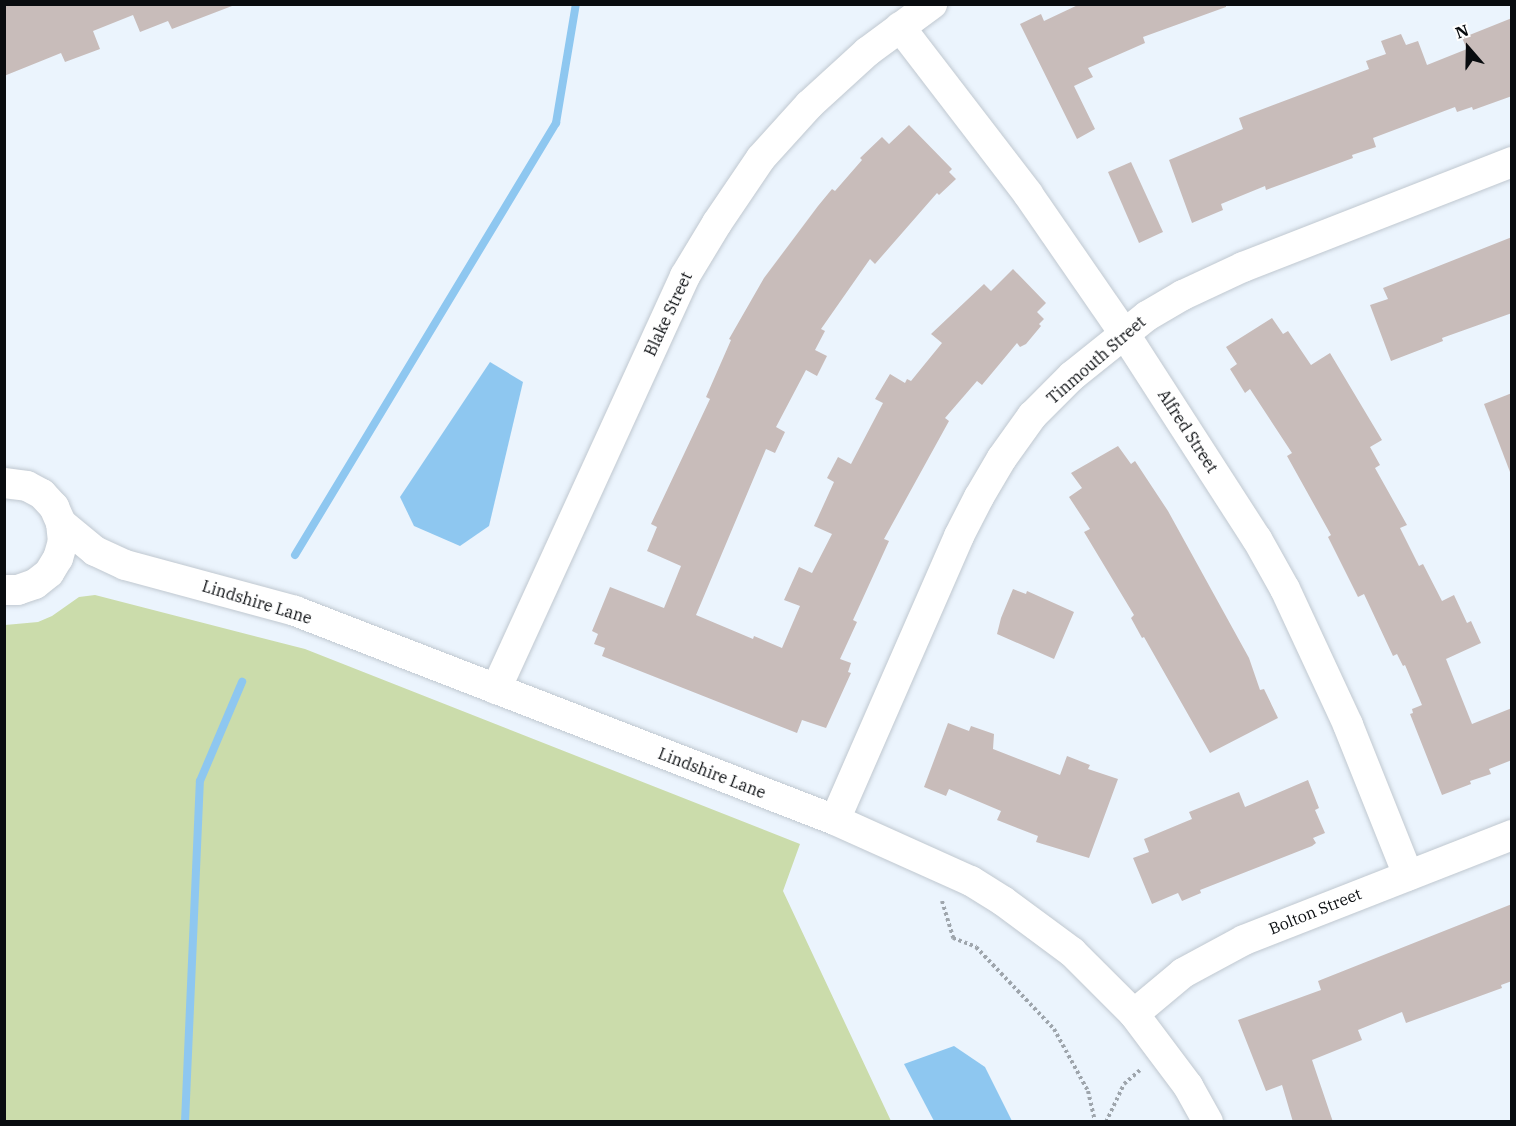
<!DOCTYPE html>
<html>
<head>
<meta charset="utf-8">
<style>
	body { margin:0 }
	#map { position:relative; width:1516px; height:1126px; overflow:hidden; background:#ebf4fd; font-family:"IBM Plex Serif",serif }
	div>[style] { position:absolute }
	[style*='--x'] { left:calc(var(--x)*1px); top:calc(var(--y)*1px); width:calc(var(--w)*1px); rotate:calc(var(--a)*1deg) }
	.green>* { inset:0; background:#cbdcab }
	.water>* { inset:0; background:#8ec7f0 }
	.stream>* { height:8px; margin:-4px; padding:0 4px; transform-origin:4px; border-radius:4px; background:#8ec7f0 }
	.building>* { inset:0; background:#c8bcba }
	.path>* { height:4px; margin-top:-2px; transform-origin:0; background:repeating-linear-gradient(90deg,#9ea5ac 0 3px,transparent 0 6px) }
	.roads { filter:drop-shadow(0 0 2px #c0c8d0) drop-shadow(0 0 2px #c0c8d0) }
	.minor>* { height:30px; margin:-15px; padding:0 15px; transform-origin:15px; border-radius:15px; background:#fff }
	span { translate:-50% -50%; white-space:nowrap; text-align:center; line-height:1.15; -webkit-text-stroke:5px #fff; paint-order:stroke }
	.street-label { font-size:16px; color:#090c0f }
	.frame { position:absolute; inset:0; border:6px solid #090c0f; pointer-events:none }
	.north { position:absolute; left:1438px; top:18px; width:60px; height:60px; -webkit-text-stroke:4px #fff; paint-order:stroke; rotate:340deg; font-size:16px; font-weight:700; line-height:24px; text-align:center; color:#090c0f }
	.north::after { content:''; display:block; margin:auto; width:21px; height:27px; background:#090c0f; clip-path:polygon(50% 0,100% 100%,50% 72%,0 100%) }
</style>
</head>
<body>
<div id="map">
	<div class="green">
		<i style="clip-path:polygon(95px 595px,305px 649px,800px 844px,783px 891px,891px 1121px,5px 1121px,5px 625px,38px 622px,52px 616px,79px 597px)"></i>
	</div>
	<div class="water">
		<i style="clip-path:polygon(490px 362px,523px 382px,489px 526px,460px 546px,414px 526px,400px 497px)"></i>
		<i style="clip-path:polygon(954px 1046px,985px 1067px,1012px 1121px,934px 1121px,904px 1064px)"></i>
	</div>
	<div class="stream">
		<i style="--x:295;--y:555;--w:505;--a:-58.86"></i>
		<i style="--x:556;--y:123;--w:121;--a:-80.5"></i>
		<i style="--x:185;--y:1122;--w:341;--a:-87.5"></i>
		<i style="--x:200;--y:781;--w:108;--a:-67"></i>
	</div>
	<div class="building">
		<i style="clip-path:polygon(4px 4px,231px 4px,232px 6px,172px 29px,168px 21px,140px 32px,133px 15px,93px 31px,100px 49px,65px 62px,61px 53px,4px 76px)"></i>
		<i style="clip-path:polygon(1080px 4px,1226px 4px,1226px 7px,1143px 37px,1145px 43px,1088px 68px,1093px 77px,1074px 86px,1095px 129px,1077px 139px,1020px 24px,1041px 14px,1044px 21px)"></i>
		<i style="clip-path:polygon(1512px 18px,1512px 96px,1473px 110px,1472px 107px,1457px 112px,1455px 107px,1373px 138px,1376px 147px,1352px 155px,1353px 158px,1266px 190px,1265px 186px,1221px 204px,1223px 210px,1192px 223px,1169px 160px,1243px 129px,1239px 118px,1369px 69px,1366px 61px,1386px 54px,1381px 41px,1401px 34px,1406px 45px,1418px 41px,1427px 65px,1467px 49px,1462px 38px)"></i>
		<i style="clip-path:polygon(909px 125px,952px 169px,949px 172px,956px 179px,939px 195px,937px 193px,875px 264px,870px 259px,821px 329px,825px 331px,815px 350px,827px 356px,817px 376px,806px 370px,776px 427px,785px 432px,775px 453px,766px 449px,696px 615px,753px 639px,754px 636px,782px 648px,800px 606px,784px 600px,799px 567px,812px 573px,832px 534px,814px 526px,834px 482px,827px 478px,838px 457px,851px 464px,883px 403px,875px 399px,890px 374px,905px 383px,907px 379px,911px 381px,942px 343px,931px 334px,984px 284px,991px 291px,1013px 269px,1046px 303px,1037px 312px,1044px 319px,1039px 324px,1041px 326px,1026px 344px,1020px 347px,1017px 343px,982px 385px,977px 381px,945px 418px,949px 421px,884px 539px,889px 541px,853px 620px,857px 622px,840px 659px,851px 663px,848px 672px,851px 673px,826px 728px,802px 720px,797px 733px,602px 656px,605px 648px,594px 644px,598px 634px,592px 631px,610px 587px,664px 608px,681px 566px,647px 551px,657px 527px,651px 524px,710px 399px,706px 397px,731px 340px,729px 339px,764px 278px,818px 206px,832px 189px,835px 191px,862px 160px,860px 158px,882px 137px,889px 144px)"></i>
		<i style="clip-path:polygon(1131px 162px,1163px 232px,1139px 243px,1108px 172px)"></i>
		<i style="clip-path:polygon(1512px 237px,1512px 313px,1442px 338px,1443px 341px,1391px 361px,1370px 305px,1388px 299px,1383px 288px)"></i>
		<i style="clip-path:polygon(1272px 318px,1283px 334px,1288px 331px,1311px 365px,1330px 353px,1382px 440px,1370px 447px,1380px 465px,1375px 468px,1407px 525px,1400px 528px,1419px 566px,1423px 564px,1442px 601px,1454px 595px,1467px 623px,1471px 621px,1481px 643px,1446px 659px,1472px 724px,1512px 708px,1512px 760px,1489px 769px,1491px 774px,1470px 781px,1471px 784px,1442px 795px,1410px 714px,1413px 713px,1412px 709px,1422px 705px,1405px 665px,1403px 666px,1397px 654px,1393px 656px,1364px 594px,1358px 597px,1328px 537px,1331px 535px,1287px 456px,1292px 453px,1250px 389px,1245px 393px,1230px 369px,1237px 364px,1226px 347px)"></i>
		<i style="clip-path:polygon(1512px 393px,1512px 472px,1510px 472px,1484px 404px)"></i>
		<i style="clip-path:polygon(1118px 446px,1131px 464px,1135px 461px,1168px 511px,1249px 658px,1260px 690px,1264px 689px,1278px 718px,1210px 753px,1144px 637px,1142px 638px,1131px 618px,1134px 615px,1084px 532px,1090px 529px,1069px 497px,1082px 488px,1071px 473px)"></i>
		<i style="clip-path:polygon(1013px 589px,1026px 594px,1027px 591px,1074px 612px,1054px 659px,997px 634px,1001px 618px)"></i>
		<i style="clip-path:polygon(948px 723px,969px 731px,971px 726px,994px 734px,993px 749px,1060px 775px,1067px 756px,1090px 765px,1088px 769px,1118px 779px,1089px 858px,1036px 842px,1038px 836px,997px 820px,1001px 811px,949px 789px,946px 796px,924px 787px)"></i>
		<i style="clip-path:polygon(1308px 780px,1319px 808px,1315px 810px,1325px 833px,1313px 838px,1316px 843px,1312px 846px,1200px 890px,1201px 893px,1182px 901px,1178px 893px,1152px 904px,1133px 858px,1149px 852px,1144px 839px,1192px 819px,1189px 812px,1239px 792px,1245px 807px)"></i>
		<i style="clip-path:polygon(1512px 904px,1512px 981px,1501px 985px,1502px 988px,1406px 1023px,1402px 1012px,1358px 1030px,1362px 1040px,1312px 1060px,1333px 1122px,1293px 1122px,1282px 1085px,1266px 1091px,1238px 1020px,1321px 990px,1318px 981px)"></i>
	</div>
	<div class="path">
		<i style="--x:942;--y:901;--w:39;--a:73"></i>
		<i style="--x:953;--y:938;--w:25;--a:21"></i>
		<i style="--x:976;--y:947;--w:113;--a:46.4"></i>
		<i style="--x:1054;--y:1029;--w:71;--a:61.3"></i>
		<i style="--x:1088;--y:1091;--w:32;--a:77"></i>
		<i style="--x:1106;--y:1122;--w:42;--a:-64.7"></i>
		<i style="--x:1124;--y:1084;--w:21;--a:-41"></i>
	</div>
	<div class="roads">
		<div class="minor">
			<i style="--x:900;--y:27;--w:210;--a:52.5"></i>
			<i style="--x:1028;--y:194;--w:169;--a:55.4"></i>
			<i style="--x:1124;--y:333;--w:245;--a:57.2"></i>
			<i style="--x:1257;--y:539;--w:57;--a:60.8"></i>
			<i style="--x:1285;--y:589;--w:150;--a:65.1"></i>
			<i style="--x:1348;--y:725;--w:162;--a:68.2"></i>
			<i style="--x:4;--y:483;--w:23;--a:7"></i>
			<i style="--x:27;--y:486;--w:17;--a:28"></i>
			<i style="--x:42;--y:494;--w:18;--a:47"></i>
			<i style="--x:54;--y:507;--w:17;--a:66"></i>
			<i style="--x:61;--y:523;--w:18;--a:84"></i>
			<i style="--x:63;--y:541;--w:18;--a:106"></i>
			<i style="--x:58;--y:558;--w:17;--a:121"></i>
			<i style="--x:49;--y:573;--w:18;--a:142"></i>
			<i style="--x:35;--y:584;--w:18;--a:161"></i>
			<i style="--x:18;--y:590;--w:14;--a:180"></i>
			<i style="--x:61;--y:523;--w:44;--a:39.5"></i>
			<i style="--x:95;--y:551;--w:33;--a:25"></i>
			<i style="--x:125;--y:565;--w:176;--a:15.1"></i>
			<i style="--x:295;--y:611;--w:579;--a:21.16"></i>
			<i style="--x:835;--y:820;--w:149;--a:24.2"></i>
			<i style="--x:971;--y:881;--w:38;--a:32"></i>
			<i style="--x:1003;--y:901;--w:86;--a:36.5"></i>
			<i style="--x:1072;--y:952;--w:88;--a:45"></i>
			<i style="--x:1134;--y:1014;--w:90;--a:53.1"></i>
			<i style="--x:1188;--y:1086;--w:41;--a:60.9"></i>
			<i style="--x:496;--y:689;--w:454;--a:-65.4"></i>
			<i style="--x:685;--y:276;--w:62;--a:-58.9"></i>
			<i style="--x:717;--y:223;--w:78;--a:-55.9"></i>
			<i style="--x:761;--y:158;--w:72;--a:-47.8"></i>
			<i style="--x:809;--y:105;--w:79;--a:-42.4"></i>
			<i style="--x:867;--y:52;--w:81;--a:-36.4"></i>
			<i style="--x:835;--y:820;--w:310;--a:-66.4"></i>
			<i style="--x:959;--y:536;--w:44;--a:-62.9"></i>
			<i style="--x:979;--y:497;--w:45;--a:-59.5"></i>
			<i style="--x:1002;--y:458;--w:52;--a:-54.5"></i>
			<i style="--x:1032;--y:416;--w:57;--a:-45"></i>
			<i style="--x:1072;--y:376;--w:96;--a:-38.7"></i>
			<i style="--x:1147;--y:316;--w:42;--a:-30.3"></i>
			<i style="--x:1183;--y:295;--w:66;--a:-25"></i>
			<i style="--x:1243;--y:267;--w:289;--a:-21.3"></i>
			<i style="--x:1134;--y:1014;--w:64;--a:-39.9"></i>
			<i style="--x:1183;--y:973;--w:69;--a:-28.4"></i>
			<i style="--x:1244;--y:940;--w:288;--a:-21.4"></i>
		</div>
	</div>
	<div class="street-label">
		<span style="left:668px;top:314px;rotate:-65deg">Blake Street</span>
		<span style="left:1096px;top:360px;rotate:-41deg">Tinmouth Street</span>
		<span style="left:1188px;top:431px;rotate:57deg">Alfred Street</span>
		<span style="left:257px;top:602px;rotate:17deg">Lindshire Lane</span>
		<span style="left:712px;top:773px;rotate:21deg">Lindshire Lane</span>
		<span style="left:1315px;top:911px;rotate:-22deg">Bolton Street</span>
	</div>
	<div class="frame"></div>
	<div class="north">N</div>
</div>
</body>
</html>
